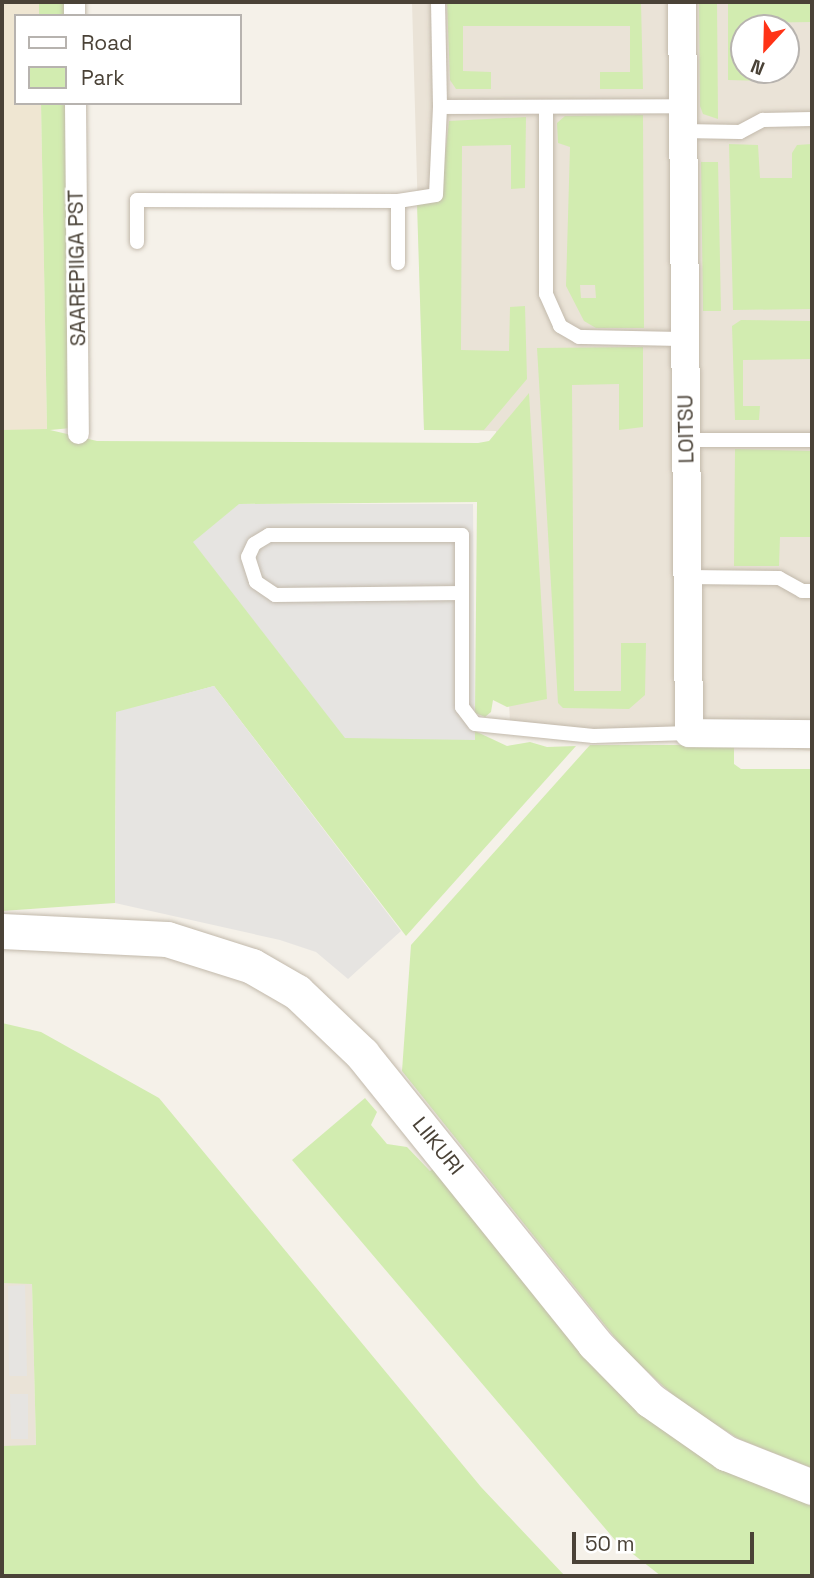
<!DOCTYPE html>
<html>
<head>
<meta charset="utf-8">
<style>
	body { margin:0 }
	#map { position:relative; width:814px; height:1578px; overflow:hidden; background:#f5f1e9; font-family:"Space Grotesk",sans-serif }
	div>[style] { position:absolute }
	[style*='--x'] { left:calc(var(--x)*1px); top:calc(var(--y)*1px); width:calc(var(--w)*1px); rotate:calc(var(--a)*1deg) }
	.residential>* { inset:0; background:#eae3d7 }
	.education>* { inset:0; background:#efe6d2 }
	.green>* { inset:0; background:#d2ecb0 }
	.parking>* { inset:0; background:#e6e4e1 }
	.roads { filter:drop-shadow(0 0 2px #c2b9ab) drop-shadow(0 0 2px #c2b9ab) }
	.service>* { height:14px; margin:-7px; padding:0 7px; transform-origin:7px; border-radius:7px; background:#fff }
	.pedestrian>* { height:21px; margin:-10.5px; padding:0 10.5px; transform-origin:10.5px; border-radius:10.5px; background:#fff }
	.minor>* { height:28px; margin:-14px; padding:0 14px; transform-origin:14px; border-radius:14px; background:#fff }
	.tertiary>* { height:35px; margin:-17.5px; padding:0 17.5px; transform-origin:17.5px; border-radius:17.5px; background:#fff }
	span { translate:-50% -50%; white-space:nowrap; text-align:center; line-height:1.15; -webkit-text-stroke:5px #fff; paint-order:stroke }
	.street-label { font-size:21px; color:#4a4237 }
	.frame { position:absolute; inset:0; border:4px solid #4a4237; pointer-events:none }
	.legend { position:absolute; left:14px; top:14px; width:228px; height:91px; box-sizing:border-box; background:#fff; border:2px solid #b7b3af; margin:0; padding:9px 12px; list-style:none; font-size:21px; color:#4a4237 }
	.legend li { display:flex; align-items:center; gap:14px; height:35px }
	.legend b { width:35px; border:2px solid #b7b3af }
	.north { position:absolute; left:730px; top:14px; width:70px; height:70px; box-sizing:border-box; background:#fff; border:2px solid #b7b3af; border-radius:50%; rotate:202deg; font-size:19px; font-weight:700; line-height:28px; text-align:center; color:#4a4237 }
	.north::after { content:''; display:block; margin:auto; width:24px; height:32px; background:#ff3316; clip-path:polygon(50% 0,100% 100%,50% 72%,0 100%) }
	.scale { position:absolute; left:572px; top:1532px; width:182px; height:32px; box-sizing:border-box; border:4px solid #4a4237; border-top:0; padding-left:9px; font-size:21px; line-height:24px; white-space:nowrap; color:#4a4237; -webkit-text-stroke:5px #fff; paint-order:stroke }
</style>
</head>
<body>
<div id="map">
	<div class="residential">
		<i style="clip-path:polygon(evenodd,412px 2px,812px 2px,812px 751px,510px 723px,496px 431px,424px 430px,412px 2px,744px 28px,786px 28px,786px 70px,744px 70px,744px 28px)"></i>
		<i style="clip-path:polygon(2px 1283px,32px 1283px,36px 1446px,2px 1446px)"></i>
	</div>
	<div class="education">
		<i style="clip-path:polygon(2px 2px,39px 2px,39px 16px,16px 16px,16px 103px,41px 103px,47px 430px,2px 430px)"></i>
	</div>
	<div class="green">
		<i style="clip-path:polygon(39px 2px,64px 2px,64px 16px,39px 16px)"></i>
		<i style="clip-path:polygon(447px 2px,641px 2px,643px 89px,600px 89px,600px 72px,630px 72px,630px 26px,463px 26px,463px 71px,491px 72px,491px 89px,456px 89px,450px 80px)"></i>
		<i style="clip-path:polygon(699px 2px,717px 2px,718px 119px,703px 114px,700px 106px)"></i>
		<i style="clip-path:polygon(728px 2px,812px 2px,812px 22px,741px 23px,741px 67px,766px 70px,765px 81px,728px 80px)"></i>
		<i style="clip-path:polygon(41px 103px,65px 103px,71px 428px,50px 430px,97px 441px,478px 443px,489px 441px,529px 393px,547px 699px,507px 707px,493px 700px,491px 712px,485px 717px,475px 713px,477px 502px,240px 504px,474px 740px,475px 731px,507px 746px,530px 742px,547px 747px,576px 746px,406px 936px,214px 686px,116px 713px,115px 903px,2px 911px,2px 430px,47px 429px)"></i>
		<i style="clip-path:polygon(evenodd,643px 115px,644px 328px,596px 328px,584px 321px,566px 286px,570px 147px,558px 143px,557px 123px,565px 116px,643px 115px,580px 285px,595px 285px,596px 298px,581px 298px,580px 285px)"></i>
		<i style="clip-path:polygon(526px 117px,525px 188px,511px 189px,511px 145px,462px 146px,461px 350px,509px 351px,510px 307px,525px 306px,527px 379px,484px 430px,424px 430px,417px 204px,440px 200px,449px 121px)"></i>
		<i style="clip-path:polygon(729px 144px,758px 145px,760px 178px,792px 178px,792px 153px,797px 145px,812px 144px,812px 309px,733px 310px)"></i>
		<i style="clip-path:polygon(701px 162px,718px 162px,721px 311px,703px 311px)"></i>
		<i style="clip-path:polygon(741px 320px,812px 321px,812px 359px,743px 360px,743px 406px,760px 406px,759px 420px,735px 420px,732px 326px)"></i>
		<i style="clip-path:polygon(643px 347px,643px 427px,619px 430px,619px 384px,572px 385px,574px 691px,621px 691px,621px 643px,646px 643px,645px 695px,629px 709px,563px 708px,558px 703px,537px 348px)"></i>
		<i style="clip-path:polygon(735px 449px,812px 451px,812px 561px,811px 537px,780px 537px,779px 566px,734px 566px)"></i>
		<i style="clip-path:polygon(590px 745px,734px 745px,734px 764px,741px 769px,812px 769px,812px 1468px,739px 1439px,682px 1403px,628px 1354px,402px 1071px,411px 945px)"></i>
		<i style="clip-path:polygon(2px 1023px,41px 1032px,159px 1098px,481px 1487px,565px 1576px,2px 1576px,2px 1446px,36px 1445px,32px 1284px,2px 1283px)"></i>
		<i style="clip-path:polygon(365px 1098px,377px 1112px,371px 1125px,387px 1144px,407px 1147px,430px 1171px,437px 1166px,557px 1315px,812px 1498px,812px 1576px,661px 1576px,615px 1540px,292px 1160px)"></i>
	</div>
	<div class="parking">
		<i style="clip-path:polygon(239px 504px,473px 504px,475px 740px,345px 738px,193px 542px)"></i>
		<i style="clip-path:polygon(214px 686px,401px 931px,348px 979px,316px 952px,280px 940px,115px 903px,116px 712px)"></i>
		<i style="clip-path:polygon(25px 1285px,27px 1376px,9px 1376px,8px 1286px)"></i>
		<i style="clip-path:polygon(10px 1394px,28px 1394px,28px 1439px,11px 1439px)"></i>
	</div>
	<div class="roads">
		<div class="service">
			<i style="--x:438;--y:2;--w:105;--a:88.9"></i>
			<i style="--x:546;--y:107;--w:187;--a:90"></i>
			<i style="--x:546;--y:294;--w:35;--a:66"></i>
			<i style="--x:560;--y:326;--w:22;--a:30"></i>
			<i style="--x:579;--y:337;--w:106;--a:1.1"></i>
			<i style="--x:683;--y:131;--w:57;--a:1"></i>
			<i style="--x:740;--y:132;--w:26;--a:-28"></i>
			<i style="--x:763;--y:120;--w:49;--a:-1.2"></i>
			<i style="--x:137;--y:242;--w:42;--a:-90"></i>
			<i style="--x:137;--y:200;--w:261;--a:0.2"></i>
			<i style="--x:398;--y:201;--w:38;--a:-9"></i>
			<i style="--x:436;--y:195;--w:88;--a:-87.4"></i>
			<i style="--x:440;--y:107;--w:243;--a:-0.2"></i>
			<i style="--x:398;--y:263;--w:62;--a:-90"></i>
			<i style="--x:686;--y:440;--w:126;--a:0"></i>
			<i style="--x:687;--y:577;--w:92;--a:0.6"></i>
			<i style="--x:779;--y:578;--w:26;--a:29"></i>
			<i style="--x:802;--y:591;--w:10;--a:0"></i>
			<i style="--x:462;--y:593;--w:58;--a:-90"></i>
			<i style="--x:462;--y:535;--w:193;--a:180"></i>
			<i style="--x:269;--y:535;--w:17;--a:149"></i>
			<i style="--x:254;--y:544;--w:14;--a:115"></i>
			<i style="--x:248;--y:557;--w:26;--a:72"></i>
			<i style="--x:256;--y:582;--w:23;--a:34"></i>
			<i style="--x:275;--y:595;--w:187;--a:-0.6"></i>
			<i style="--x:462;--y:593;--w:114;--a:90"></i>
			<i style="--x:462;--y:707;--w:21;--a:53"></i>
			<i style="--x:475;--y:724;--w:119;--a:5.8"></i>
			<i style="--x:593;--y:736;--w:96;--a:-1.8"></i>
		</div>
		<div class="pedestrian">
			<i style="--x:74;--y:2;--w:14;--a:90"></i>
			<i style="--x:75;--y:103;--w:330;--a:89.5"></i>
		</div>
		<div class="minor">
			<i style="--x:682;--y:2;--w:731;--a:89.45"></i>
			<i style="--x:689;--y:733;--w:123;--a:0.5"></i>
		</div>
		<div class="tertiary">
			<i style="--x:2;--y:931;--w:165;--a:2.8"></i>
			<i style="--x:167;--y:939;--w:89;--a:17.6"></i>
			<i style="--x:252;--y:966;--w:52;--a:30"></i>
			<i style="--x:297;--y:992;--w:90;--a:43.6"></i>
			<i style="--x:362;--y:1054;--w:371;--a:51.2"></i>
			<i style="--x:594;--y:1343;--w:80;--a:45.5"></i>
			<i style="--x:650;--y:1400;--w:93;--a:34.9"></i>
			<i style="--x:726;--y:1453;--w:92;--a:21.6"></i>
		</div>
	</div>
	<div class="street-label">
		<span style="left:77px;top:268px;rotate:-91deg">SAAREPIIGA PST</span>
		<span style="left:686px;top:429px;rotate:-91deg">LOITSU</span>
		<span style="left:438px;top:1146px;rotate:51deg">LIIKURI</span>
	</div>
	<div class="frame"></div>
	<ul class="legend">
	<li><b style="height:9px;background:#fff"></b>Road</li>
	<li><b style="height:19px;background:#d2ecb0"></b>Park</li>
	</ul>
	<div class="north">N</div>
	<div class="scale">50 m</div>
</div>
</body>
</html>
